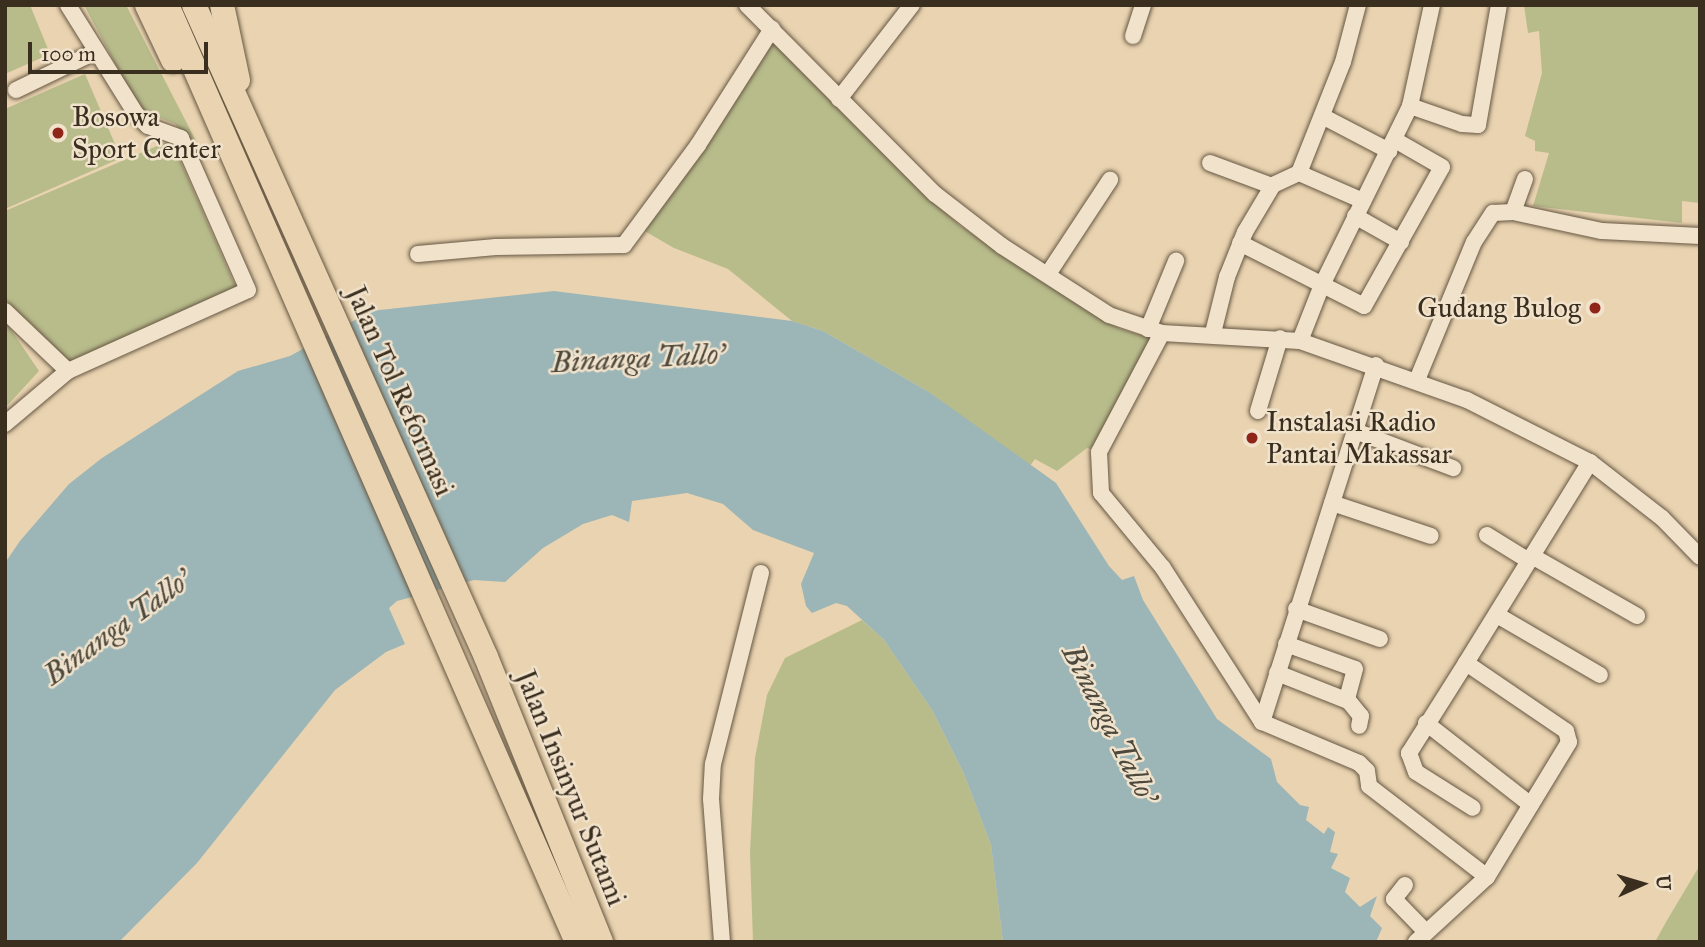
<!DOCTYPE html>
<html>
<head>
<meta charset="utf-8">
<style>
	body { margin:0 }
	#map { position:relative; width:1705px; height:947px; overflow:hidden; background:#e9d3b0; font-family:"IM FELL Great Primer",serif }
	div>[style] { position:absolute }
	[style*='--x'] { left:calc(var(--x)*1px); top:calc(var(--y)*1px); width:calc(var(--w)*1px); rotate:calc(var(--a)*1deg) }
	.green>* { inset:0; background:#b8bc8b }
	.water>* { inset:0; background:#9cb5b6 }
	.roads { filter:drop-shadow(0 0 2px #665743) drop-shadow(0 0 2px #665743) }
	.minor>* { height:16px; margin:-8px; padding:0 8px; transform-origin:8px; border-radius:8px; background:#f1e2cc }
	.highway>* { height:24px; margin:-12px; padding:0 12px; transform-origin:12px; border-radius:12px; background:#e9d3b0 }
	.dots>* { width:19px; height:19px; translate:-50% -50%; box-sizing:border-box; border:4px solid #f1e2cc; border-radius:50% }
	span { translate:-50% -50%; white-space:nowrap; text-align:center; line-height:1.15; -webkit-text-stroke:5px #f1e2cc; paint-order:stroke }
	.poi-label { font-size:28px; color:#3a2e1f }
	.left { translate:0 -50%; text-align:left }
	.right { translate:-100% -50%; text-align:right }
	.street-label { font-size:28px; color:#3a2e1f }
	.water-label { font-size:30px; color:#4e493d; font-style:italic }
	.frame { position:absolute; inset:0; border:7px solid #3a2e1f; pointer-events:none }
	.north { position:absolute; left:1607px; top:849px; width:70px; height:70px; -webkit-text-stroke:5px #f1e2cc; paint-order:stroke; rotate:86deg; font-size:19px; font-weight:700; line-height:28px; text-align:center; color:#3a2e1f }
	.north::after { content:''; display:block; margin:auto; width:24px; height:32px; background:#3a2e1f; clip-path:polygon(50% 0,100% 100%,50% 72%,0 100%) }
	.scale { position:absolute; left:28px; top:42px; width:180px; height:32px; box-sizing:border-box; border:4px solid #3a2e1f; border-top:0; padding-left:9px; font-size:21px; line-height:24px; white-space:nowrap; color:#3a2e1f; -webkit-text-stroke:5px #f1e2cc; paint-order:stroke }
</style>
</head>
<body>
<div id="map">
	<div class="green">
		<i style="clip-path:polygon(5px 5px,30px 5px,50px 54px,5px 74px)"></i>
		<i style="clip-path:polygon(84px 5px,126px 5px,196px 141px,190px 144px,175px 124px,140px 110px)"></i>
		<i style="clip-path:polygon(1524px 5px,1700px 5px,1700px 203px,1682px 201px,1682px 223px,1533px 206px,1549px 153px,1535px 151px,1535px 141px,1525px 136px,1542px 73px,1539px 31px,1528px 33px)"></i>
		<i style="clip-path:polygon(762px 36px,772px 39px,900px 171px,960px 226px,1120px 329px,1154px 339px,1093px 450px,1087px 448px,1057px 471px,1035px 459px,1029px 467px,929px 392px,823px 331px,792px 321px,728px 269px,674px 248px,636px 226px)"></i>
		<i style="clip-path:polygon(85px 74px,121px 158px,5px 209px,5px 109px)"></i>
		<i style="clip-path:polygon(171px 140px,236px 288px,69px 363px,5px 299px,5px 211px)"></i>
		<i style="clip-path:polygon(5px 321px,39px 371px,5px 408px)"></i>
		<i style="clip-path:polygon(862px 620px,884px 640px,932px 710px,964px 774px,991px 845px,1003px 942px,753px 942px,750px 852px,755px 758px,767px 695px,785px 658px)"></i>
		<i style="clip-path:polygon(1700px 865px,1700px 942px,1655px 942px,1666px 922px)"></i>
	</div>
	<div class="water">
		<i style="clip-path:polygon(554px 291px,792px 321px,823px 331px,929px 392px,1056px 483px,1109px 566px,1122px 580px,1134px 576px,1143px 600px,1217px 719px,1271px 759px,1277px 782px,1300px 805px,1309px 807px,1306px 820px,1324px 834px,1328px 827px,1335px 832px,1330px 852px,1338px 854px,1331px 868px,1350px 878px,1345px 892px,1360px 907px,1377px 896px,1370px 916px,1382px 928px,1376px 942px,1003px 942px,991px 845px,964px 774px,932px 710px,884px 640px,847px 606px,836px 603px,812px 613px,806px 606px,801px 584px,814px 553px,753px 530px,723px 504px,687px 493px,632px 501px,629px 522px,612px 515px,583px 524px,543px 548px,505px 582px,474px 580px,397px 601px,389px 608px,405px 644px,386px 652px,335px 690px,197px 863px,119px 942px,5px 942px,5px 563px,20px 541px,69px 484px,102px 458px,238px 371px,290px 356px,371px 311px)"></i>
	</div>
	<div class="roads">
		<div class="minor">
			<i style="--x:747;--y:5;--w:267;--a:45.2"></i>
			<i style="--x:935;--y:194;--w:85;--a:37.8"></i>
			<i style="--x:1002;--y:246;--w:127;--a:32.8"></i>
			<i style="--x:1109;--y:315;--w:56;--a:18.8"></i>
			<i style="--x:1162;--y:333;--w:138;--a:3.3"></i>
			<i style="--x:1300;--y:341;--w:177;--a:19.5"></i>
			<i style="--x:1467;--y:400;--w:138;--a:26.8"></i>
			<i style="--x:1590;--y:462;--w:91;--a:37.9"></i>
			<i style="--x:1662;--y:518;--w:54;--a:45.7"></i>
			<i style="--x:1133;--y:36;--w:33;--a:-72"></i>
			<i style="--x:16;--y:90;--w:88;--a:-25.7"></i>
			<i style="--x:839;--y:99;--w:119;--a:-52.2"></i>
			<i style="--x:1410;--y:106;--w:55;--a:19.1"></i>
			<i style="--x:1462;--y:124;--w:16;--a:4"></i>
			<i style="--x:1478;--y:125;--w:122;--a:-80.1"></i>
			<i style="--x:1322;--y:116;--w:76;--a:27.6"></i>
			<i style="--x:1210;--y:163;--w:66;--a:20.4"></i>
			<i style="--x:1299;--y:173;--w:70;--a:23.6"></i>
			<i style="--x:1513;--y:212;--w:35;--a:-70"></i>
			<i style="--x:1355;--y:216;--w:53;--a:29.5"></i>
			<i style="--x:1240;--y:243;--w:139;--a:26.9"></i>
			<i style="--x:1364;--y:306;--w:159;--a:-60.7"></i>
			<i style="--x:1442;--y:167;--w:54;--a:-150.1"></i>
			<i style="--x:418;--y:254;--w:78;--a:-5.1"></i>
			<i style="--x:496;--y:247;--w:128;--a:-0.9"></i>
			<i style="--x:624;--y:245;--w:124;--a:-53.5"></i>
			<i style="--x:698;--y:145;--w:138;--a:-57.5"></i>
			<i style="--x:1048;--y:274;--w:113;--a:-56.6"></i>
			<i style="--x:5;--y:311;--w:87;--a:43.6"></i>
			<i style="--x:1148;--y:329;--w:74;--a:-67.6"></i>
			<i style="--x:1162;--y:333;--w:135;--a:117.9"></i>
			<i style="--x:1099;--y:452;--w:41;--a:87.2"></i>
			<i style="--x:1101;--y:493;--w:97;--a:50.4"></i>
			<i style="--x:1163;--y:568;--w:183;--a:57.3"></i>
			<i style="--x:1213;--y:333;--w:58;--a:-76"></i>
			<i style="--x:1227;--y:277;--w:48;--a:-68.2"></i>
			<i style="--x:1245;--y:232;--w:55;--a:-59.2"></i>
			<i style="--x:1273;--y:185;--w:29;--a:-25"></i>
			<i style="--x:1299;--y:173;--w:119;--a:-68.4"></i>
			<i style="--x:1343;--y:62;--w:59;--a:-75.3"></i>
			<i style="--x:1300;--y:341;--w:60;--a:-68.6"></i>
			<i style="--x:1322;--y:285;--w:199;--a:-63.8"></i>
			<i style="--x:1410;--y:106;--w:103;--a:-77.7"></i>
			<i style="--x:1376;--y:365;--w:375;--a:107.7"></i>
			<i style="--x:1262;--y:722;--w:105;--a:22.9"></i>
			<i style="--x:1359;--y:763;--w:11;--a:45"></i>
			<i style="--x:1367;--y:771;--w:15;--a:82"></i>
			<i style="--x:1369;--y:786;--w:149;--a:37.6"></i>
			<i style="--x:1417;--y:380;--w:149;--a:-67.6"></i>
			<i style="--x:1474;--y:242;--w:35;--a:-57"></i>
			<i style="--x:1493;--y:213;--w:20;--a:-3"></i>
			<i style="--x:1513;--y:212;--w:91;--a:12.1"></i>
			<i style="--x:1602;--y:231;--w:98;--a:2.9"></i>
			<i style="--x:1258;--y:411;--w:76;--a:-73.2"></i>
			<i style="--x:5;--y:424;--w:82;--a:-40.1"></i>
			<i style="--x:68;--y:371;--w:197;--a:-24.2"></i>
			<i style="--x:248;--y:290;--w:166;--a:-113.8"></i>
			<i style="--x:181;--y:138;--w:35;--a:-160"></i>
			<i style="--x:148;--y:126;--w:17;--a:-135"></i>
			<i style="--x:136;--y:114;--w:128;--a:-122"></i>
			<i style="--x:1355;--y:431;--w:105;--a:20.7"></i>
			<i style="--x:1590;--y:462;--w:110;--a:121.7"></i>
			<i style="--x:1532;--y:556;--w:121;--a:29.7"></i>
			<i style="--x:1332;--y:503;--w:104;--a:18.4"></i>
			<i style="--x:1487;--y:535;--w:49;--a:31.8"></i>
			<i style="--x:1296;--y:609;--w:89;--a:19.7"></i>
			<i style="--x:1497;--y:615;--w:119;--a:30.2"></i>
			<i style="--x:1286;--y:644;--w:73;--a:19.9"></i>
			<i style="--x:1355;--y:669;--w:31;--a:105"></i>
			<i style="--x:1347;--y:699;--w:22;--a:51"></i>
			<i style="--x:1361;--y:716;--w:10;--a:101"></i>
			<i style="--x:1466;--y:663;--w:107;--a:122.3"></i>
			<i style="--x:1409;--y:753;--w:20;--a:70"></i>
			<i style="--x:1416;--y:772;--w:67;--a:32.3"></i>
			<i style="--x:1277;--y:673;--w:76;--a:21.5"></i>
			<i style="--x:1426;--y:723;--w:133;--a:38"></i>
			<i style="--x:1405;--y:885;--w:18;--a:128"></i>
			<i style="--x:1394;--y:899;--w:46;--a:45.9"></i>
			<i style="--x:722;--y:942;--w:143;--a:-94.4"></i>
			<i style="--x:711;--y:799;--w:35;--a:-87"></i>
			<i style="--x:713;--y:764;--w:197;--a:-75.9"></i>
			<i style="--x:1416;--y:942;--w:96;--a:-42.5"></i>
			<i style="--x:1487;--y:877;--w:158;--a:-58.7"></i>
			<i style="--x:1569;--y:742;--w:11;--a:-105"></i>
			<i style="--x:1566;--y:731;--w:121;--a:-145.8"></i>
			<i style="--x:1466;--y:663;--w:126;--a:-58.3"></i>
		</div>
		<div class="highway">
			<i style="--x:147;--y:5;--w:61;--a:64.7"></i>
			<i style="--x:167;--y:5;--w:1023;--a:66.37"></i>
			<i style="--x:194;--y:5;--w:714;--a:65.87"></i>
			<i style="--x:486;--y:657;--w:307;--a:68"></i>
			<i style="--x:222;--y:5;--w:77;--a:78"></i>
		</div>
	</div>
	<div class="dots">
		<i style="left:58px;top:133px;background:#8f2418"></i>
		<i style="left:1595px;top:308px;background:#8f2418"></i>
		<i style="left:1252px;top:438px;background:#8f2418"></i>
	</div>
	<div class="poi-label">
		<span class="left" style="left:72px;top:133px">Bosowa<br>Sport Center</span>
		<span class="right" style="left:1581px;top:308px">Gudang Bulog</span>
		<span class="left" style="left:1266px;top:438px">Instalasi Radio<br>Pantai Makassar</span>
	</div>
	<div class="street-label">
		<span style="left:400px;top:391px;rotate:66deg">Jalan Tol Reformasi</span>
		<span style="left:571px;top:788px;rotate:68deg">Jalan Insinyur Sutami</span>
	</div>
	<div class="water-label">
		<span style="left:638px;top:358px;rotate:-3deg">Binanga Tallo'</span>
		<span style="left:117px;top:627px;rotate:-36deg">Binanga Tallo'</span>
		<span style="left:1110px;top:724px;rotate:63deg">Binanga Tallo'</span>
	</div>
	<div class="frame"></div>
	<div class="north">U</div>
	<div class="scale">100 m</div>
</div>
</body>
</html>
